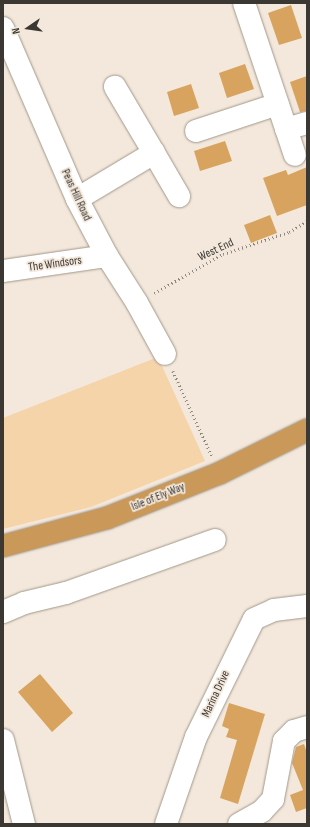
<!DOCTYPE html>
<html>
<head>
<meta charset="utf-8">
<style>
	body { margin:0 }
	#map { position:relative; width:310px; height:827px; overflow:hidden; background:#f3e8db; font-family:"Sofia Sans Condensed",sans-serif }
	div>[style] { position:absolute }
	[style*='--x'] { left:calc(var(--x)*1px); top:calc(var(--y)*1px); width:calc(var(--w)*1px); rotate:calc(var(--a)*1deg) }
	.green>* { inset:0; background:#f6d4aa }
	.building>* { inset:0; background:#d8a35e }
	.path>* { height:2.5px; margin-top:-1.25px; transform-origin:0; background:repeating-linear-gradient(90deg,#8e877f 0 1px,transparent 0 4px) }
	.roads { filter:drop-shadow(0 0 1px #a1978b) drop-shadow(0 0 1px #a1978b) }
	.minor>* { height:22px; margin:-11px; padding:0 11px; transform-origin:11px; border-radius:11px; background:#fff }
	.highway>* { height:22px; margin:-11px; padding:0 11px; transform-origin:11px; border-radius:11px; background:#ca995a }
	span { translate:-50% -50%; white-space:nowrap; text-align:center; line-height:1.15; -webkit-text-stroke:3.5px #f3e8db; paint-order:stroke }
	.street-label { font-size:12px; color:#3b3732 }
	.frame { position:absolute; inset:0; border:4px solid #3b3732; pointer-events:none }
	.north { position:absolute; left:8px; top:8px; width:40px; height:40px; -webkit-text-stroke:3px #f3e8db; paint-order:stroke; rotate:257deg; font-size:11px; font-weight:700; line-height:16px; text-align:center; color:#3b3732 }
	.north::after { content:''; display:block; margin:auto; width:14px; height:18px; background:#3b3732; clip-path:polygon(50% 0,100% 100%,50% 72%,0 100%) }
</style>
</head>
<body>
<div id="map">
	<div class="green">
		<i style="clip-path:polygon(158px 357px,205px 461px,91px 507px,3px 529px,3px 418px)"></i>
	</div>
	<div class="building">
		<i style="clip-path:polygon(291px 5px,302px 38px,279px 45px,268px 13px)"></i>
		<i style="clip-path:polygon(245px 64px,254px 89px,227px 98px,219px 73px)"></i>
		<i style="clip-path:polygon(307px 76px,307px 111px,300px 112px,290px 82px)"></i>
		<i style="clip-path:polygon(191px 84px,199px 108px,174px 116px,167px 92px)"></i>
		<i style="clip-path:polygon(225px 141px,232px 161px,200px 171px,194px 151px)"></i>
		<i style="clip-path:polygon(307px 167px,307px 205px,277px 216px,263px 178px,286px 170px,288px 175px)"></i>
		<i style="clip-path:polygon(270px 215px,277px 233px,251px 243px,244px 225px)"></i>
		<i style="clip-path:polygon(40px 674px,73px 713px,52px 732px,18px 692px)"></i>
		<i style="clip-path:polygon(229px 703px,265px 714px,238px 804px,220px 798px,237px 740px,226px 737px,229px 729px,222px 726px)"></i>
		<i style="clip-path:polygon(304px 744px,307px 753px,307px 808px,296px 812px,290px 795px,303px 790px,292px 763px,296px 747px)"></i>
	</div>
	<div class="path">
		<i style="--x:154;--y:293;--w:79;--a:-29.5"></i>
		<i style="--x:223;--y:254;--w:70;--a:-18.4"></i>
		<i style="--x:289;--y:232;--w:21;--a:-31"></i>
		<i style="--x:173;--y:371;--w:94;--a:65.4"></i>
	</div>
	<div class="roads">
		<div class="minor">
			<i style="--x:244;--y:3;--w:160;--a:71.5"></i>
			<i style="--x:3;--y:28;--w:186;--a:66.6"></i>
			<i style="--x:77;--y:199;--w:64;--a:62.2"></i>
			<i style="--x:107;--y:256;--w:56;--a:57.4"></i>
			<i style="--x:137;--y:303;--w:58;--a:61.2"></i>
			<i style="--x:286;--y:129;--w:22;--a:-16"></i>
			<i style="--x:196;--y:131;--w:86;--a:-18.2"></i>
			<i style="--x:154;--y:153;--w:50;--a:59.8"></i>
			<i style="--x:77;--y:199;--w:90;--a:-30.9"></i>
			<i style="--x:154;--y:153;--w:77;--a:-120.6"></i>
			<i style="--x:3;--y:271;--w:105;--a:-8.2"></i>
			<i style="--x:3;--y:612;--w:23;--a:-23"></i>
			<i style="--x:24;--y:603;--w:43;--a:-13.4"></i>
			<i style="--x:66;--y:593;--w:158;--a:-19.6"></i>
			<i style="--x:3;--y:740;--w:87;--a:76"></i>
			<i style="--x:166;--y:824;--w:92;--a:-71"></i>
			<i style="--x:196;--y:737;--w:131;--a:-63.8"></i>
			<i style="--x:254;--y:619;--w:22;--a:-24"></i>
			<i style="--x:274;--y:610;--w:33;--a:-7"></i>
			<i style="--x:239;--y:824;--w:26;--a:-29"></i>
			<i style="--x:262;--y:811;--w:16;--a:-47"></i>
			<i style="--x:273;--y:799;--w:59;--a:-79.3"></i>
			<i style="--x:284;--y:741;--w:14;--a:-45"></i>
			<i style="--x:294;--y:731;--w:14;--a:-17"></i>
		</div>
		<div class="highway">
			<i style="--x:3;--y:546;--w:108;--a:-15.1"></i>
			<i style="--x:107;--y:518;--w:122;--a:-21.7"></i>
			<i style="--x:220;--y:473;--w:97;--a:-26.3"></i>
		</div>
	</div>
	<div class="street-label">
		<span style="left:76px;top:195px;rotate:65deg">Peas Hill Road</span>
		<span style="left:216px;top:250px;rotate:-25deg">West End</span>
		<span style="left:55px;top:264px;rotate:-8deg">The Windsors</span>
		<span style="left:158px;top:497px;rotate:-22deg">Isle of Ely Way</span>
		<span style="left:216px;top:694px;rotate:-65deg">Marina Drive</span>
	</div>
	<div class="frame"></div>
	<div class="north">N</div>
</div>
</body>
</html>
